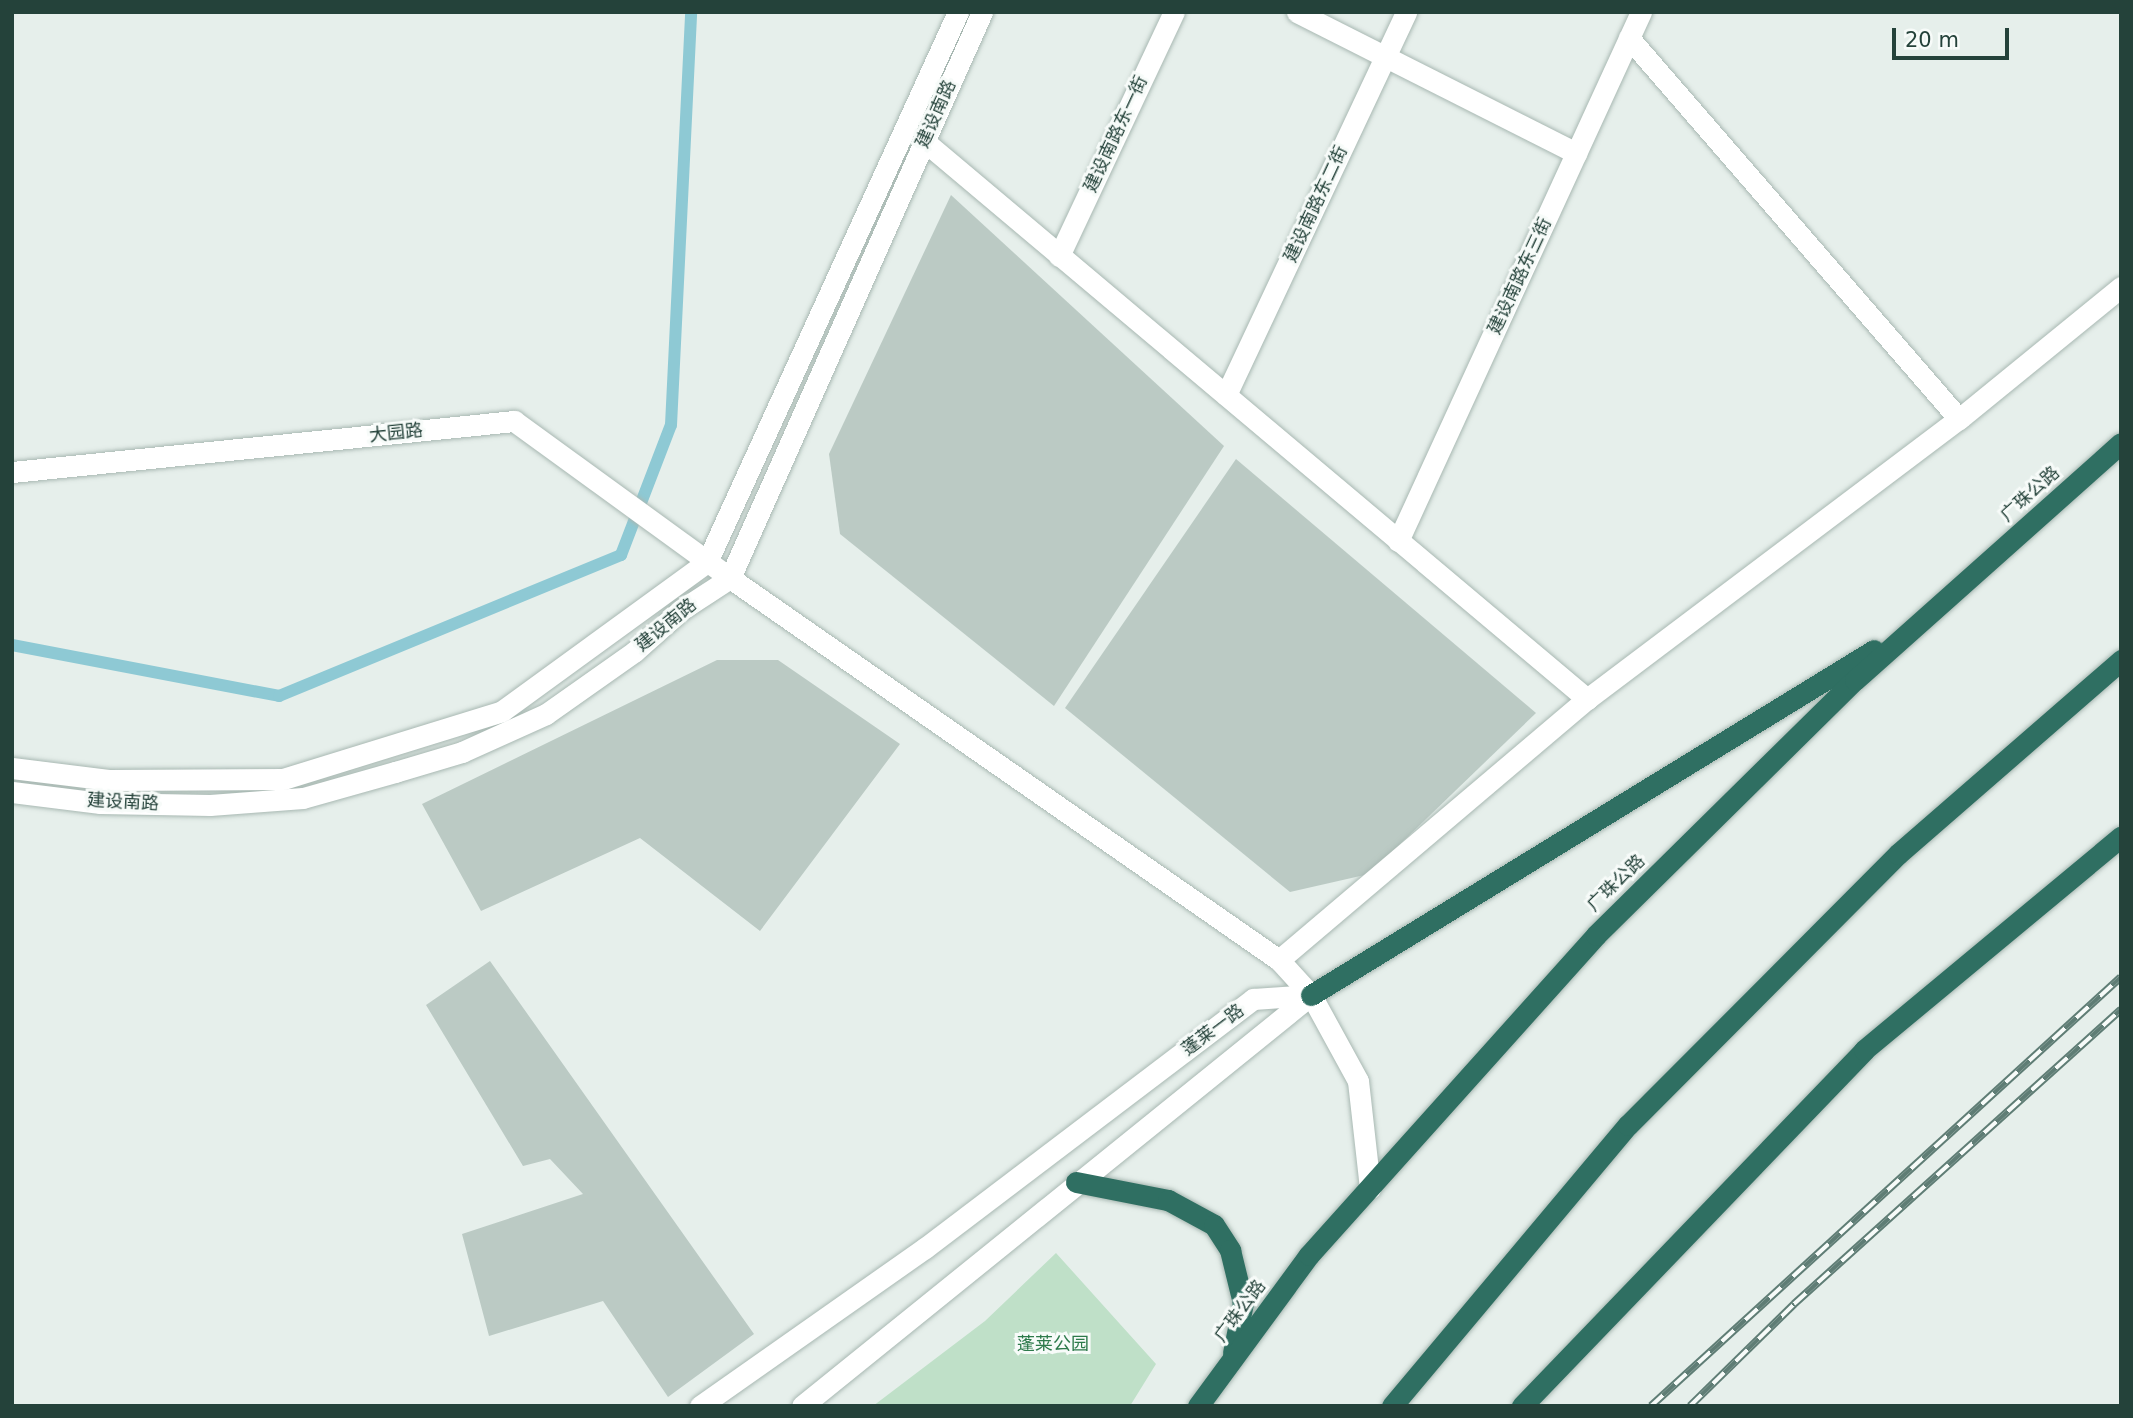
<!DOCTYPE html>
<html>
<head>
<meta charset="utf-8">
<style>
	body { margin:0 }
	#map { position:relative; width:2133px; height:1418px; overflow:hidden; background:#e6efeb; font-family:"DejaVu Sans","Noto Sans SC",sans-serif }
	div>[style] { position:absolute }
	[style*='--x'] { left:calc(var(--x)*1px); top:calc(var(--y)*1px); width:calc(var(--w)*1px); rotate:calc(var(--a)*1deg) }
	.green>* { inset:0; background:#bfe0c8 }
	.stream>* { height:12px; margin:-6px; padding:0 6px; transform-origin:6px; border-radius:6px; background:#8ec9d4 }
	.building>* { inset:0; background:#bbcac4 }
	.roads { filter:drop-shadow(0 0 2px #a8b8b2) drop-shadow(0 0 2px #a8b8b2) }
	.street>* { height:21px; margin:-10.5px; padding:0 10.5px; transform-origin:10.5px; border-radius:10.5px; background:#fff }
	.secondary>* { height:21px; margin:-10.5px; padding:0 10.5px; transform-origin:10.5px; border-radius:10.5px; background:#fff }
	.highway>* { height:21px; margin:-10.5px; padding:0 10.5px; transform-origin:10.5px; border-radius:10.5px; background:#2f6f62 }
	.rail>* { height:8px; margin-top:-4px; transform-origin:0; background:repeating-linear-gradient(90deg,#f7fbf9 0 16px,#5f7d75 0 32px); box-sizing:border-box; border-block:2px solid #5f7d75 }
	span { translate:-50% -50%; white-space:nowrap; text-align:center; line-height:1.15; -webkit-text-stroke:6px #f7fbf9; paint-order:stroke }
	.street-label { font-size:18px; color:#24423a }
	.park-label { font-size:18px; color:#2d7a4b }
	.frame { position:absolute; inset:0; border:14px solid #24423a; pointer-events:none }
	.scale { position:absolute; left:1892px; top:28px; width:117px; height:32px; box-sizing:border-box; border:4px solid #24423a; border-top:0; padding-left:9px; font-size:21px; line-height:24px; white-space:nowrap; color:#24423a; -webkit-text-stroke:5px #f7fbf9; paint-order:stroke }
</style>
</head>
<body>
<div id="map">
	<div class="green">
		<i style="clip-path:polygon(1056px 1253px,1156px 1364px,1130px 1406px,873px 1406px,985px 1321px)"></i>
	</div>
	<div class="stream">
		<i style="--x:12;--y:645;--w:272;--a:10.8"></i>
		<i style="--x:279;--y:696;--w:370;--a:-22.4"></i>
		<i style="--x:621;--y:555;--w:139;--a:-69"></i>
		<i style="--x:671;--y:425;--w:413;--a:-87.2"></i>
	</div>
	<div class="building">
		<i style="clip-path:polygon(951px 195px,1224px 446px,1054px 706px,840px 534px,829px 454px)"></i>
		<i style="clip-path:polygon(1236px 459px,1536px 713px,1369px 874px,1290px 892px,1065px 708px)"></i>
		<i style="clip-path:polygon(717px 660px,778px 660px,900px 744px,760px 931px,640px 838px,481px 911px,422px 804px)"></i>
		<i style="clip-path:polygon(490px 961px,754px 1334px,668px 1397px,603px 1301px,489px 1336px,462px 1234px,583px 1194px,550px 1159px,523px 1166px,426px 1005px)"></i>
	</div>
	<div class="roads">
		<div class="street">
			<i style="--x:1297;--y:12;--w:313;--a:26.8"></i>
			<i style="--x:1629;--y:38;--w:504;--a:49.1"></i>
			<i style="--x:924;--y:141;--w:867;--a:40.08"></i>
			<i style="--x:1059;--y:256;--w:270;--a:-64.8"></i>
			<i style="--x:1226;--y:395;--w:423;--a:-64.8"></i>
			<i style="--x:12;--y:472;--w:505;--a:-5.8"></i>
			<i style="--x:514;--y:421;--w:267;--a:36"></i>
			<i style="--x:1398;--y:541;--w:582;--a:-65.33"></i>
			<i style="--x:1279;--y:960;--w:404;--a:-40.3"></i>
			<i style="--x:1587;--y:699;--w:466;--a:-37"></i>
			<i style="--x:1959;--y:419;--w:209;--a:-39.2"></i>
		</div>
		<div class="secondary">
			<i style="--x:730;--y:578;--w:669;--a:34.83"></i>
			<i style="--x:1279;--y:960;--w:47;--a:47.6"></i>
			<i style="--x:1311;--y:995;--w:98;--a:61.3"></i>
			<i style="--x:1358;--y:1081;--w:108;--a:83.6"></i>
			<i style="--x:12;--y:768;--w:99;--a:7"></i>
			<i style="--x:110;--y:780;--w:173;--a:-0.3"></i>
			<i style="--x:283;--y:779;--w:229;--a:-17.2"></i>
			<i style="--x:502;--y:711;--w:253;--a:-36"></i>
			<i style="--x:707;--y:562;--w:605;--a:-65.47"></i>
			<i style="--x:12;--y:792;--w:89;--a:7.1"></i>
			<i style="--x:100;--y:803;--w:110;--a:1"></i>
			<i style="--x:210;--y:805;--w:93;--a:-4.3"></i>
			<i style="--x:303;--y:798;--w:96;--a:-15.8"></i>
			<i style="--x:395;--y:772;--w:70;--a:-16.6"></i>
			<i style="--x:462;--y:752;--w:92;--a:-24.3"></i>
			<i style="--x:546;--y:714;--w:108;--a:-35.2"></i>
			<i style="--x:634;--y:652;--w:63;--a:-41.8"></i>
			<i style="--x:681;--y:610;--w:59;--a:-33.1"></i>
			<i style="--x:730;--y:578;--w:620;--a:-66"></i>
			<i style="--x:700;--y:1406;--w:275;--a:-35.1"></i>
			<i style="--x:925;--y:1248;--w:412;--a:-37.2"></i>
			<i style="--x:1253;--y:999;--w:58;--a:-3.9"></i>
			<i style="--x:802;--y:1406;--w:654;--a:-38.92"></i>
		</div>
		<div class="highway">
			<i style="--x:1311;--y:995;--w:660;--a:-31.5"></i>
			<i style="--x:1076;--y:1182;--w:94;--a:11.1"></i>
			<i style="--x:1168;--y:1200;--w:52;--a:28.5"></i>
			<i style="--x:1214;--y:1225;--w:30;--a:57"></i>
			<i style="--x:1230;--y:1250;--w:55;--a:76.2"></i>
			<i style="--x:1243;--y:1303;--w:51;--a:101.3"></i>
			<i style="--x:1198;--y:1406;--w:187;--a:-53.7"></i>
			<i style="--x:1309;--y:1255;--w:430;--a:-48.1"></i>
			<i style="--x:1596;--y:935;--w:363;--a:-44.6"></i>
			<i style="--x:1855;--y:680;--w:356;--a:-41.7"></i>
			<i style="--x:1392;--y:1406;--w:367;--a:-50"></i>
			<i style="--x:1628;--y:1125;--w:383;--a:-45.1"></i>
			<i style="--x:1898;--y:854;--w:296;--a:-41"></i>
			<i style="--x:1522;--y:1406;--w:494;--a:-46.1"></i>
			<i style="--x:1864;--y:1050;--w:334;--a:-39.7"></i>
		</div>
	</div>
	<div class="rail">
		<i style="--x:1651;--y:1406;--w:636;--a:-42.39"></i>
		<i style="--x:1690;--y:1406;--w:146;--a:-44.4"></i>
		<i style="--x:1794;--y:1304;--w:440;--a:-42"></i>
	</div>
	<div class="street-label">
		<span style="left:936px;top:114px;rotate:-66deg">建设南路</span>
		<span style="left:1116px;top:134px;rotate:-65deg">建设南路东一街</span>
		<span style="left:1316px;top:204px;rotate:-65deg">建设南路东二街</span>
		<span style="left:1520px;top:276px;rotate:-65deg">建设南路东三街</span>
		<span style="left:396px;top:433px;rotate:-6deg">大园路</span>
		<span style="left:2030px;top:494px;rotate:-42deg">广珠公路</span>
		<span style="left:666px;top:625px;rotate:-39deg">建设南路</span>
		<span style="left:123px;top:802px;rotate:3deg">建设南路</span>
		<span style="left:1616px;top:883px;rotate:-44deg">广珠公路</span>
		<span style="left:1213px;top:1030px;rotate:-37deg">蓬莱一路</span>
		<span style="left:1240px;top:1311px;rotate:-53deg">广珠公路</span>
	</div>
	<div class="park-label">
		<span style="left:1053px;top:1344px">蓬莱公园</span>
	</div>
	<div class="frame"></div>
	<div class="scale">20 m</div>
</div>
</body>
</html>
